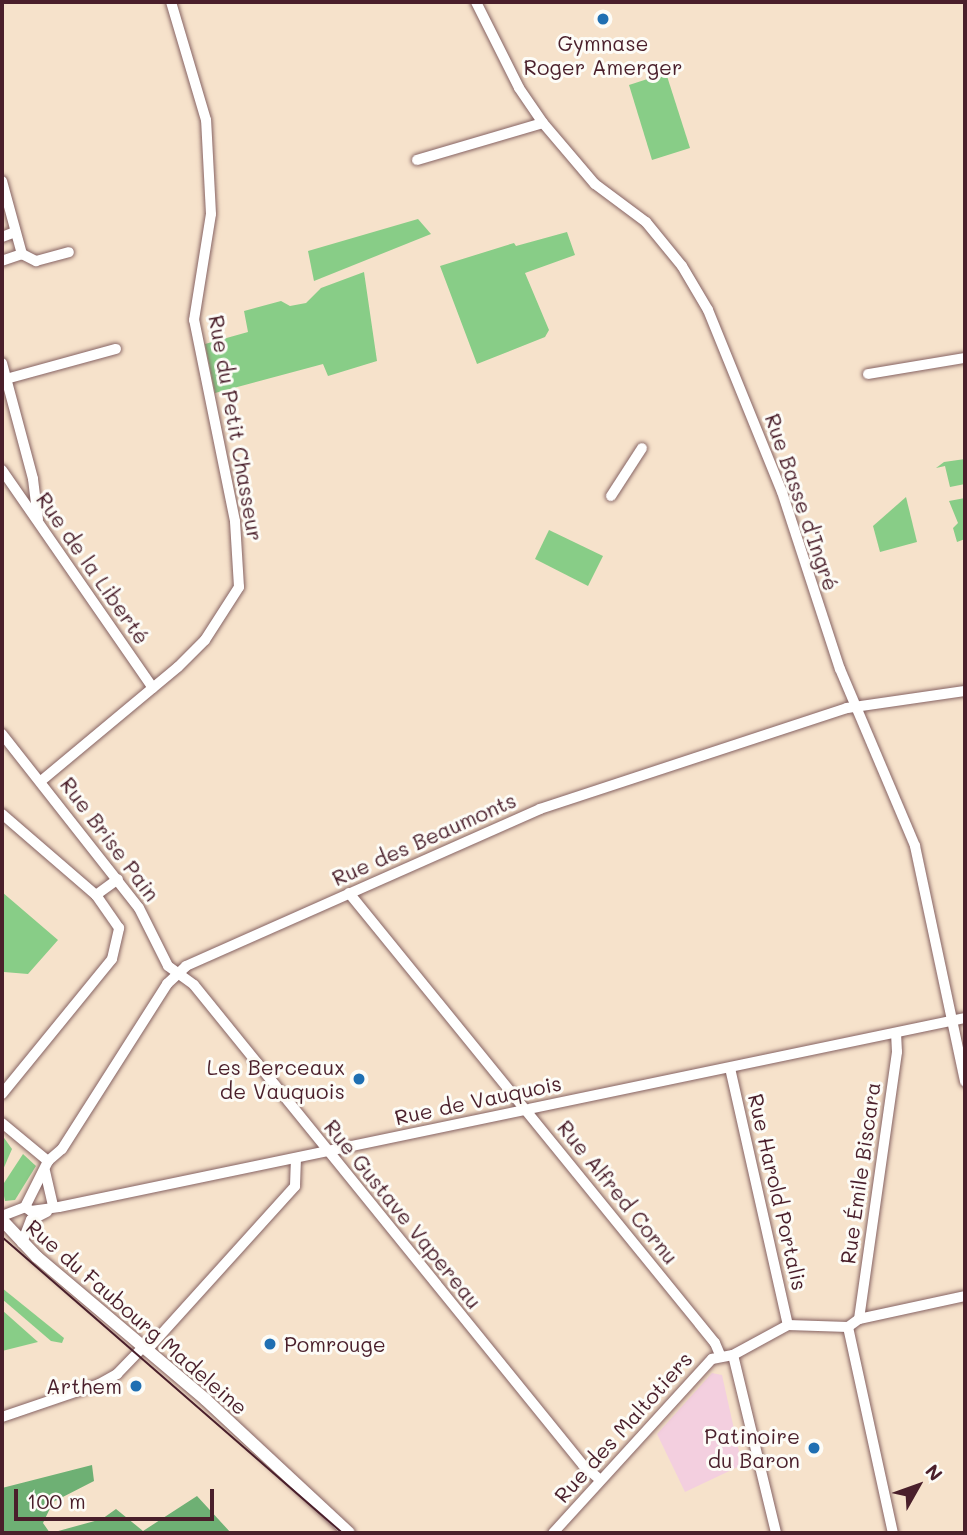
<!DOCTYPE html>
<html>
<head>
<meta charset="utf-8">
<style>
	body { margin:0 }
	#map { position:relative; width:967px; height:1535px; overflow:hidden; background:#f6e2cb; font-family:Mali,sans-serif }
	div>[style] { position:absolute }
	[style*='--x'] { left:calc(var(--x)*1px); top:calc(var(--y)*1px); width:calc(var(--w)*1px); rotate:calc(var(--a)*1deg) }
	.built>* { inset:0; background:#f3cfdf }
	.green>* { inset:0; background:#88cd87 }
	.forest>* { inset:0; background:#6eb074 }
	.roads { filter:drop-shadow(0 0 2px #866363) drop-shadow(0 0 2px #866363) }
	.minor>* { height:10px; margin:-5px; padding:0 5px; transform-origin:5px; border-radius:5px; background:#fff }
	.tertiary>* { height:12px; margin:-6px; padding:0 6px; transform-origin:6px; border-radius:6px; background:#fff }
	.tram>* { height:2px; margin:-1px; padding:0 1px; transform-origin:1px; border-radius:1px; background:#4a1f2b }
	.dots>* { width:19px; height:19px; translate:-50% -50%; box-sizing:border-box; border:4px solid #fdfcf7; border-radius:50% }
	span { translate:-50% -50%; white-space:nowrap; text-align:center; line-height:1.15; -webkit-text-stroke:6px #fdfcf7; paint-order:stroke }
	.poi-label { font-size:21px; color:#4a1f2b }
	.right { translate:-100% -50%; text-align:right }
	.left { translate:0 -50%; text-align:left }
	.street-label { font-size:21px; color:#4a1f2b }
	.frame { position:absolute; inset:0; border:4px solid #4a1f2b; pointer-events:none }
	.north { position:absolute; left:883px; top:1451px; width:70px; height:70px; -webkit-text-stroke:5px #fdfcf7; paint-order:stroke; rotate:50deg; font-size:19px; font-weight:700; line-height:28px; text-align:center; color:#4a1f2b }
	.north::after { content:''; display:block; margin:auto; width:24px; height:32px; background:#4a1f2b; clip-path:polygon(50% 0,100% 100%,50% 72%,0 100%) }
	.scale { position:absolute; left:14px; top:1489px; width:200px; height:32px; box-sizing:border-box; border:4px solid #4a1f2b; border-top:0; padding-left:9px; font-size:21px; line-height:24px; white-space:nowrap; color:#4a1f2b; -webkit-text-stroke:5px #fdfcf7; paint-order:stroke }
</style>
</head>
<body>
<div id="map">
	<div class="built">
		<i style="clip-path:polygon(712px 1373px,722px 1375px,742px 1465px,685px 1492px,657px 1434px)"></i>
	</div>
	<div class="green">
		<i style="clip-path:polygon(666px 73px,690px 148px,652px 160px,629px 85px)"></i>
		<i style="clip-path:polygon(418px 219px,431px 234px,314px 281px,308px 251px)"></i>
		<i style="clip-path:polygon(567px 232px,575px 255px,525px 273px,549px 330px,545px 337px,477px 364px,440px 266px,514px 243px,516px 246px)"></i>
		<i style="clip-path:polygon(364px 272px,377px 361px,328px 376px,323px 364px,215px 393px,205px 344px,248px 332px,244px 311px,281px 301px,290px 306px,306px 303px,321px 288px)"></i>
		<i style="clip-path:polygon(965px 459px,965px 484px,950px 487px,945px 466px,936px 468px,944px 462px)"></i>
		<i style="clip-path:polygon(906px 497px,917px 542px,880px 552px,873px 526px)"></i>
		<i style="clip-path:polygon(965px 498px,965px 539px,957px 542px,953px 528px,958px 523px,949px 501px)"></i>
		<i style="clip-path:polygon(549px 530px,603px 556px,588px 586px,535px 559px)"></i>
		<i style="clip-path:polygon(2px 892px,58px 940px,28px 974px,4px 972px,2px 978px)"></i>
		<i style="clip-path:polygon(2px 1135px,12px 1149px,2px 1172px)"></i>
		<i style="clip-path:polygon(23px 1154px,36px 1166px,15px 1200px,5px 1201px,2px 1186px)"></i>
		<i style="clip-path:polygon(2px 1288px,64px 1338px,62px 1343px,51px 1341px,2px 1299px)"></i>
		<i style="clip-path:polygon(2px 1310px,38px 1342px,2px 1351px)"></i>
	</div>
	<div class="forest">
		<i style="clip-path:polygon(92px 1465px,94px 1481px,53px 1502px,43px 1523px,50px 1533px,2px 1533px,2px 1488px)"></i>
		<i style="clip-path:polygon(197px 1496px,231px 1533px,51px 1533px,102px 1519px,116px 1509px,143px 1531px)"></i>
	</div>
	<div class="roads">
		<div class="minor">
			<i style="--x:476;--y:2;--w:96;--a:63.4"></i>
			<i style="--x:519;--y:88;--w:42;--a:55.6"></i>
			<i style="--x:543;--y:123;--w:80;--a:49.6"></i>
			<i style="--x:595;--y:184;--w:64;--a:36.7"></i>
			<i style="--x:646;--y:222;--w:57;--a:50.7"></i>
			<i style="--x:682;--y:266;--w:51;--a:59.4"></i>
			<i style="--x:708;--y:310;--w:196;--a:67.9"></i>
			<i style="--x:782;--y:492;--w:186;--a:71.9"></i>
			<i style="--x:840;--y:669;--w:192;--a:67"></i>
			<i style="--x:915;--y:846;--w:241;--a:78"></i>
			<i style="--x:417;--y:160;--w:131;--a:-16.4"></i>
			<i style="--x:2;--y:181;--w:76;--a:74.7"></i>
			<i style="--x:22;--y:254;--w:21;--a:161"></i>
			<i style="--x:2;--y:237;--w:14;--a:-21"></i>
			<i style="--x:22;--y:254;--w:16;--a:27"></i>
			<i style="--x:36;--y:261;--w:34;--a:-15"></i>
			<i style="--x:2;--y:363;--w:120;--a:75"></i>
			<i style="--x:33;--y:479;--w:41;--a:83"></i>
			<i style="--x:868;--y:374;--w:98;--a:-9.4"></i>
			<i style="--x:6;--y:379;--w:114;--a:-15.3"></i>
			<i style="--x:2;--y:470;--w:265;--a:55.3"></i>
			<i style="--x:611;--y:496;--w:57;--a:-57.1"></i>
			<i style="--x:2;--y:734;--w:221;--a:51.8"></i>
			<i style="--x:139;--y:908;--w:65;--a:63.4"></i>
			<i style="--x:168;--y:966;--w:32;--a:36"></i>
			<i style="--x:194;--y:985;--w:618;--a:50.98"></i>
			<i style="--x:583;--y:1465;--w:23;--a:41"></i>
			<i style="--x:41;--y:781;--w:178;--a:-39.8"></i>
			<i style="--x:178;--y:667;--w:38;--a:-45"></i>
			<i style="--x:205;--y:640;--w:63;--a:-57.3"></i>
			<i style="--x:239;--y:587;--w:66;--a:-93.5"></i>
			<i style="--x:235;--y:521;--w:205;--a:-101.5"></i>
			<i style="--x:194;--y:320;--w:107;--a:-80.9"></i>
			<i style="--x:211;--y:214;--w:94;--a:-93"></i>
			<i style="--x:206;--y:120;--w:123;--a:-106.5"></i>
			<i style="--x:2;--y:814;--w:124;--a:40.8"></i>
			<i style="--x:96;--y:895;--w:27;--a:-36"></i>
			<i style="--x:349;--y:893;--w:580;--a:50.88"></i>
			<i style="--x:715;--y:1343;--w:13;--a:67"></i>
			<i style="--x:730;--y:1068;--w:263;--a:77.3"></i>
			<i style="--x:2;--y:1094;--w:174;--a:-50.8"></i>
			<i style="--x:112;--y:959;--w:32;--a:-77"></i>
			<i style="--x:119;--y:928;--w:40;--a:-124.9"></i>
			<i style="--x:2;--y:1123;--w:60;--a:39.6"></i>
			<i style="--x:45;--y:1171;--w:36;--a:77"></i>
			<i style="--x:25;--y:1207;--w:7;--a:34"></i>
			<i style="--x:31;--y:1211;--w:28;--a:-8"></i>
			<i style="--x:59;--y:1207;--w:926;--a:-11.78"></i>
			<i style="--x:2;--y:1216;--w:25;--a:-21"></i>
			<i style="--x:25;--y:1207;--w:51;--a:-63.4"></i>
			<i style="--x:48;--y:1161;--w:18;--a:-41"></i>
			<i style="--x:62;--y:1149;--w:196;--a:-57.5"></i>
			<i style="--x:167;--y:984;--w:26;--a:-43"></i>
			<i style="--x:186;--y:966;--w:387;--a:-23.9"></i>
			<i style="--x:540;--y:809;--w:323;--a:-18.2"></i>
			<i style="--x:847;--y:708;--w:119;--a:-8.2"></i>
			<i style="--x:22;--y:1243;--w:25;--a:-69"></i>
			<i style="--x:31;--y:1220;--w:18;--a:-27"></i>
			<i style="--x:859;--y:1319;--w:270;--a:-81.9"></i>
			<i style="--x:897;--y:1052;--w:19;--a:-93"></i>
			<i style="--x:848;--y:1327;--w:211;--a:77.7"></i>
			<i style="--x:147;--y:1350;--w:221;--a:-47.9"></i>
			<i style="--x:295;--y:1186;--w:28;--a:-88"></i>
			<i style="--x:733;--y:1355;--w:183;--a:76.4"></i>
			<i style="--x:2;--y:1417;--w:102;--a:-18.8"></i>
			<i style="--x:99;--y:1384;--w:21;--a:-29"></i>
			<i style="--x:117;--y:1374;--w:37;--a:-46"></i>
			<i style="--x:553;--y:1533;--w:236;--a:-47.6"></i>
			<i style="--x:712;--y:1359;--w:21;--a:-11"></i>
			<i style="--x:733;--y:1355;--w:63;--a:-28.6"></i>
			<i style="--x:788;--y:1325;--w:60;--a:1.9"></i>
			<i style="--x:848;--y:1327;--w:14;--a:-36"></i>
			<i style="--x:859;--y:1319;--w:108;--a:-12.2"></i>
		</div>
		<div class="tertiary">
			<i style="--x:2;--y:1220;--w:51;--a:46.6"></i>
			<i style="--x:37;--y:1257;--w:221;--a:40.2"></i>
			<i style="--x:206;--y:1400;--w:195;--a:42.9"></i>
		</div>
	</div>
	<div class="tram">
		<i style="--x:2;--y:1237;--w:451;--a:41"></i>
	</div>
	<div class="dots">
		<i style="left:603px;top:19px;background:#1f6fb2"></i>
		<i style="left:359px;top:1079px;background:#1f6fb2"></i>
		<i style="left:270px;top:1344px;background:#1f6fb2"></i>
		<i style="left:136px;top:1386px;background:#1f6fb2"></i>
		<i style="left:814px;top:1448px;background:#1f6fb2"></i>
	</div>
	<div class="poi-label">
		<span style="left:603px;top:55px">Gymnase<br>Roger Amerger</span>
		<span class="right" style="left:345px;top:1079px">Les Berceaux<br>de Vauquois</span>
		<span class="left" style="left:284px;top:1344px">Pomrouge</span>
		<span class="right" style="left:122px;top:1386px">Arthem</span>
		<span class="right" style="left:800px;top:1448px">Patinoire<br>du Baron</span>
	</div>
	<div class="street-label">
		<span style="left:236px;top:428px;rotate:80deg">Rue du Petit Chasseur</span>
		<span style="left:802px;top:502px;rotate:71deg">Rue Basse d'Ingré</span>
		<span style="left:93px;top:568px;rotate:55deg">Rue de la Liberté</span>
		<span style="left:110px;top:839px;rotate:53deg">Rue Brise Pain</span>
		<span style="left:424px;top:839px;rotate:-24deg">Rue des Beaumonts</span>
		<span style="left:478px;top:1100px;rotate:-12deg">Rue de Vauquois</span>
		<span style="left:860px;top:1173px;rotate:-82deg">Rue Émile Biscara</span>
		<span style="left:618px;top:1192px;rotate:51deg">Rue Alfred Cornu</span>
		<span style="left:778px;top:1192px;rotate:77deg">Rue Harold Portalis</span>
		<span style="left:403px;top:1214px;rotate:51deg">Rue Gustave Vapereau</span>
		<span style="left:137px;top:1317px;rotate:41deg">Rue du Faubourg Madeleine</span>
		<span style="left:623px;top:1427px;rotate:-48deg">Rue des Maltotiers</span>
	</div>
	<div class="frame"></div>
	<div class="north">N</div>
	<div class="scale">100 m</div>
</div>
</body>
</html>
